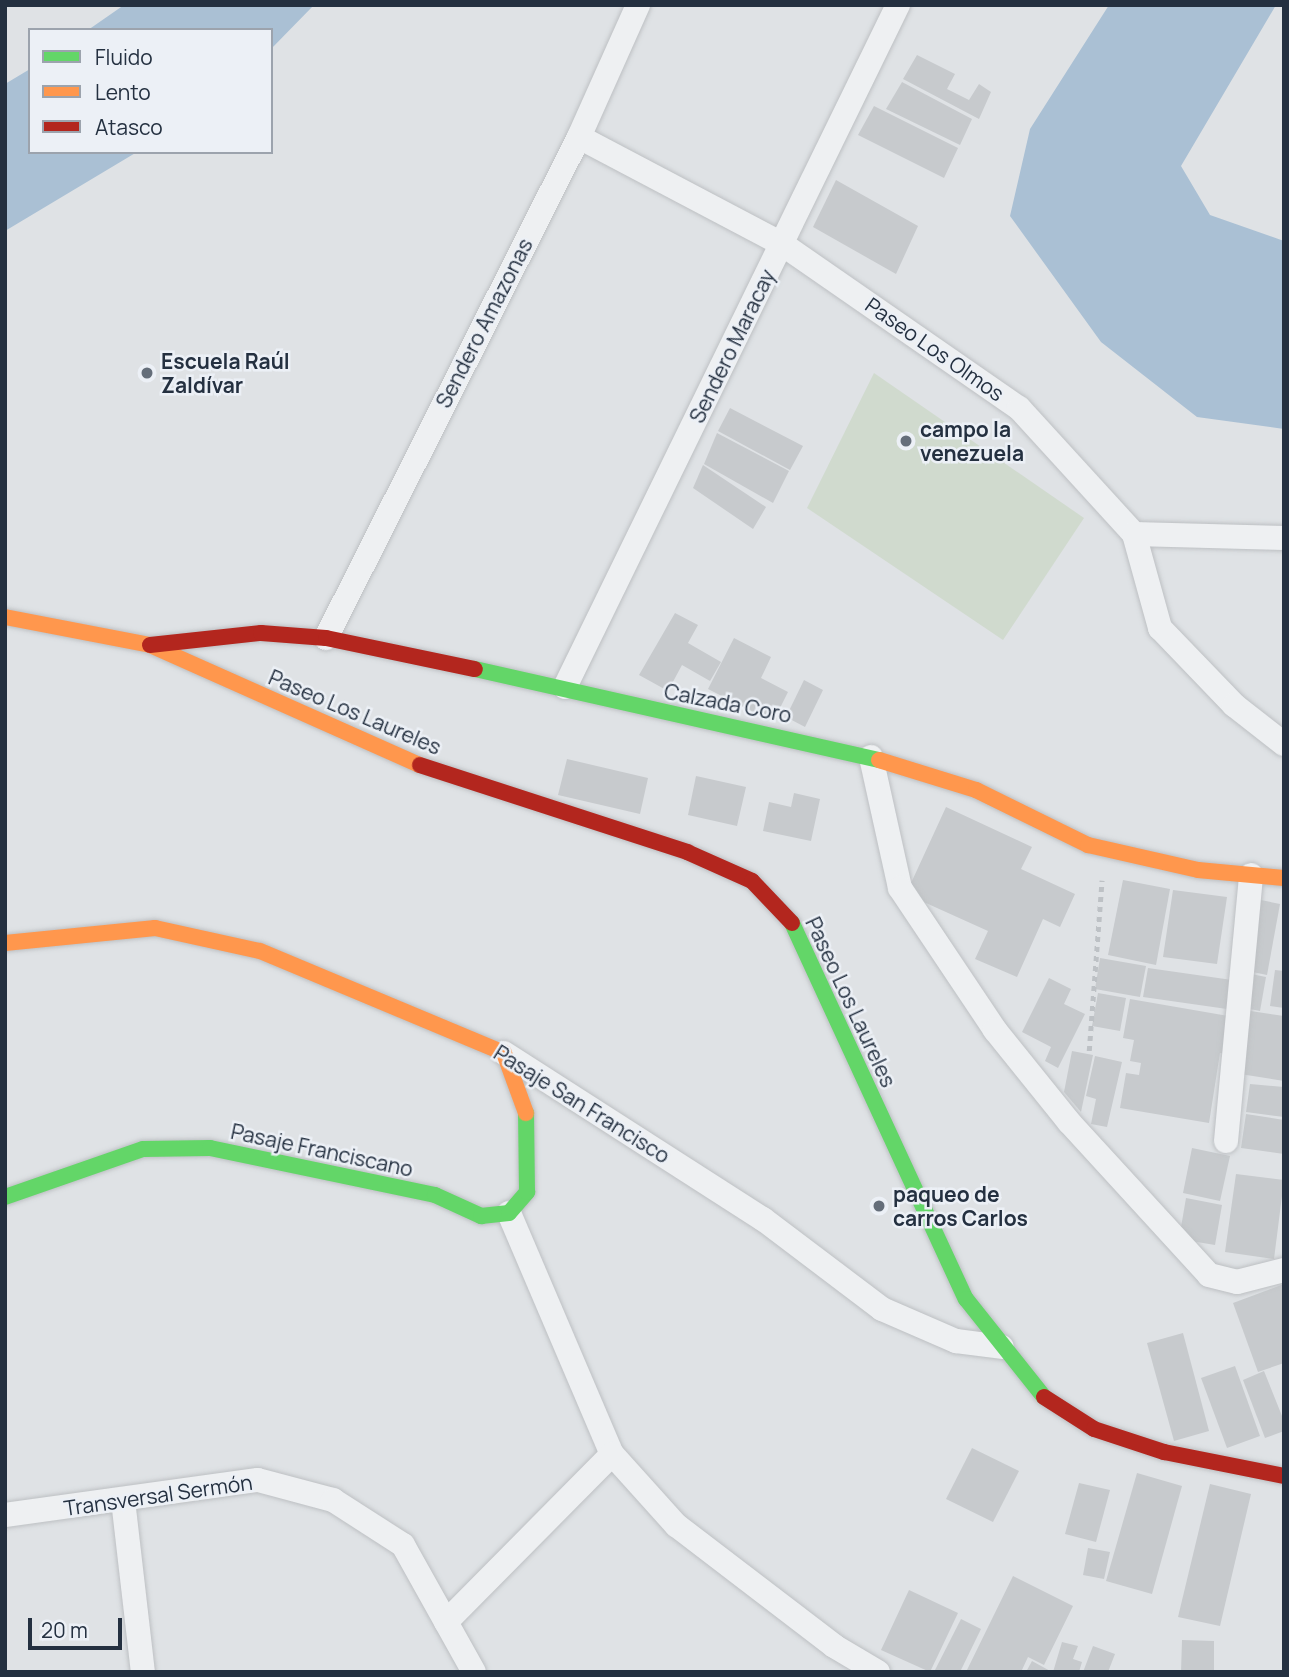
<!DOCTYPE html>
<html>
<head>
<meta charset="utf-8">
<style>
	body { margin:0 }
	#map { position:relative; width:1289px; height:1677px; overflow:hidden; background:#dfe2e5; font-family:Manrope,sans-serif }
	div>[style] { position:absolute }
	[style*='--x'] { left:calc(var(--x)*1px); top:calc(var(--y)*1px); width:calc(var(--w)*1px); rotate:calc(var(--a)*1deg) }
	.green>* { inset:0; background:#d0dace }
	.water>* { inset:0; background:#aac0d4 }
	.building>* { inset:0; background:#c7cacd }
	.path>* { height:4.5px; margin-top:-2.25px; transform-origin:0; background:repeating-linear-gradient(90deg,#bdc1c5 0 5px,transparent 0 10px) }
	.roads { filter:drop-shadow(0 0 2px #bdc0c3) drop-shadow(0 0 2px #bdc0c3) }
	.street>* { height:24px; margin:-12px; padding:0 12px; transform-origin:12px; border-radius:12px; background:#eef0f2 }
	.fast>* { height:16px; margin:-8px; padding:0 8px; transform-origin:8px; border-radius:8px; background:#63d668 }
	.slow>* { height:16px; margin:-8px; padding:0 8px; transform-origin:8px; border-radius:8px; background:#ff974d }
	.jam>* { height:16px; margin:-8px; padding:0 8px; transform-origin:8px; border-radius:8px; background:#b3261e }
	.dots>* { width:19px; height:19px; translate:-50% -50%; box-sizing:border-box; border:4px solid #ecf0f6; border-radius:50% }
	span { translate:-50% -50%; white-space:nowrap; text-align:center; line-height:1.15; -webkit-text-stroke:5px #ecf0f6; paint-order:stroke }
	.street-label { font-size:21px; color:#243040 }
	.poi-label { font-size:21px; color:#243040; font-weight:700 }
	.left { translate:0 -50%; text-align:left }
	.frame { position:absolute; inset:0; border:7px solid #243040; pointer-events:none }
	.legend { position:absolute; left:28px; top:28px; width:245px; height:126px; box-sizing:border-box; background:#ecf0f6; border:2px solid #9ca3ad; margin:0; padding:9px 12px; list-style:none; font-size:21px; color:#243040 }
	.legend li { display:flex; align-items:center; gap:14px; height:35px }
	.legend b { width:35px; border:2px solid #9ca3ad }
	.scale { position:absolute; left:28px; top:1618px; width:94px; height:32px; box-sizing:border-box; border:4px solid #243040; border-top:0; padding-left:9px; font-size:21px; line-height:24px; white-space:nowrap; color:#243040; -webkit-text-stroke:5px #ecf0f6; paint-order:stroke }
</style>
</head>
<body>
<div id="map">
	<div class="green">
		<i style="clip-path:polygon(874px 373px,1084px 518px,1003px 640px,807px 508px)"></i>
	</div>
	<div class="water">
		<i style="clip-path:polygon(124px 5px,314px 5px,271px 49px,271px 30px,88px 30px)"></i>
		<i style="clip-path:polygon(1109px 5px,1276px 5px,1181px 166px,1210px 215px,1284px 241px,1284px 429px,1197px 417px,1101px 342px,1010px 216px,1030px 129px)"></i>
		<i style="clip-path:polygon(30px 69px,30px 152px,137px 152px,5px 231px,5px 84px)"></i>
	</div>
	<div class="building">
		<i style="clip-path:polygon(917px 55px,955px 74px,947px 89px,969px 100px,979px 84px,991px 92px,979px 119px,903px 79px)"></i>
		<i style="clip-path:polygon(902px 82px,972px 119px,960px 145px,886px 109px)"></i>
		<i style="clip-path:polygon(874px 106px,958px 148px,944px 178px,858px 135px)"></i>
		<i style="clip-path:polygon(836px 180px,918px 226px,896px 274px,813px 227px)"></i>
		<i style="clip-path:polygon(730px 408px,803px 446px,790px 470px,718px 431px)"></i>
		<i style="clip-path:polygon(717px 433px,789px 471px,773px 503px,704px 464px)"></i>
		<i style="clip-path:polygon(703px 465px,766px 507px,753px 529px,693px 488px)"></i>
		<i style="clip-path:polygon(675px 613px,698px 625px,688px 643px,721px 662px,710px 681px,682px 665px,668px 691px,639px 675px)"></i>
		<i style="clip-path:polygon(734px 638px,771px 657px,761px 678px,788px 692px,773px 722px,708px 689px)"></i>
		<i style="clip-path:polygon(804px 680px,823px 690px,805px 727px,786px 717px)"></i>
		<i style="clip-path:polygon(567px 759px,648px 778px,640px 814px,558px 795px)"></i>
		<i style="clip-path:polygon(696px 776px,746px 787px,737px 826px,688px 815px)"></i>
		<i style="clip-path:polygon(794px 793px,820px 799px,811px 841px,763px 831px,769px 802px,791px 807px)"></i>
		<i style="clip-path:polygon(946px 807px,1032px 847px,1021px 869px,1075px 894px,1060px 927px,1043px 919px,1017px 977px,975px 959px,988px 931px,906px 894px)"></i>
		<i style="clip-path:polygon(1123px 880px,1170px 889px,1156px 965px,1108px 955px)"></i>
		<i style="clip-path:polygon(1173px 890px,1227px 897px,1217px 964px,1163px 957px)"></i>
		<i style="clip-path:polygon(1256px 899px,1280px 904px,1267px 975px,1243px 970px)"></i>
		<i style="clip-path:polygon(1100px 958px,1146px 966px,1140px 997px,1095px 989px)"></i>
		<i style="clip-path:polygon(1148px 968px,1239px 981px,1234px 1010px,1143px 997px)"></i>
		<i style="clip-path:polygon(1275px 970px,1284px 971px,1284px 1008px,1270px 1006px)"></i>
		<i style="clip-path:polygon(1251px 974px,1266px 977px,1260px 1011px,1245px 1008px)"></i>
		<i style="clip-path:polygon(1049px 978px,1071px 989px,1064px 1004px,1085px 1014px,1058px 1068px,1045px 1061px,1051px 1047px,1022px 1032px)"></i>
		<i style="clip-path:polygon(1098px 993px,1126px 998px,1120px 1031px,1092px 1026px)"></i>
		<i style="clip-path:polygon(1130px 999px,1234px 1017px,1228px 1054px,1220px 1053px,1209px 1123px,1120px 1108px,1126px 1073px,1139px 1075px,1141px 1063px,1130px 1061px,1134px 1040px,1123px 1038px)"></i>
		<i style="clip-path:polygon(1244px 1010px,1284px 1016px,1284px 1081px,1234px 1073px)"></i>
		<i style="clip-path:polygon(1072px 1051px,1093px 1055px,1081px 1112px,1064px 1092px)"></i>
		<i style="clip-path:polygon(1095px 1056px,1122px 1062px,1107px 1127px,1091px 1124px,1096px 1099px,1086px 1096px)"></i>
		<i style="clip-path:polygon(1250px 1084px,1284px 1087px,1284px 1117px,1246px 1112px)"></i>
		<i style="clip-path:polygon(1246px 1114px,1284px 1120px,1284px 1154px,1241px 1148px)"></i>
		<i style="clip-path:polygon(1192px 1148px,1230px 1156px,1220px 1201px,1183px 1193px)"></i>
		<i style="clip-path:polygon(1236px 1174px,1284px 1180px,1274px 1259px,1225px 1252px)"></i>
		<i style="clip-path:polygon(1186px 1198px,1222px 1205px,1215px 1245px,1179px 1239px)"></i>
		<i style="clip-path:polygon(1284px 1284px,1284px 1363px,1258px 1372px,1233px 1303px)"></i>
		<i style="clip-path:polygon(1183px 1333px,1209px 1431px,1174px 1441px,1147px 1343px)"></i>
		<i style="clip-path:polygon(1235px 1366px,1260px 1436px,1227px 1448px,1201px 1378px)"></i>
		<i style="clip-path:polygon(1264px 1371px,1284px 1421px,1284px 1431px,1265px 1438px,1243px 1380px)"></i>
		<i style="clip-path:polygon(972px 1448px,1019px 1471px,993px 1522px,946px 1499px)"></i>
		<i style="clip-path:polygon(1137px 1473px,1182px 1486px,1152px 1594px,1106px 1581px)"></i>
		<i style="clip-path:polygon(1079px 1483px,1110px 1490px,1096px 1542px,1065px 1534px)"></i>
		<i style="clip-path:polygon(1210px 1484px,1251px 1494px,1220px 1626px,1178px 1617px)"></i>
		<i style="clip-path:polygon(1088px 1548px,1110px 1552px,1104px 1579px,1083px 1575px)"></i>
		<i style="clip-path:polygon(1013px 1576px,1073px 1606px,1044px 1665px,1028px 1657px,1021px 1672px,966px 1672px)"></i>
		<i style="clip-path:polygon(909px 1590px,958px 1613px,930px 1672px,881px 1650px)"></i>
		<i style="clip-path:polygon(961px 1619px,981px 1629px,960px 1672px,934px 1672px)"></i>
		<i style="clip-path:polygon(1182px 1640px,1214px 1641px,1214px 1672px,1181px 1672px)"></i>
		<i style="clip-path:polygon(1062px 1642px,1078px 1646px,1073px 1659px,1082px 1662px,1079px 1672px,1053px 1672px)"></i>
		<i style="clip-path:polygon(1093px 1646px,1115px 1654px,1108px 1672px,1083px 1672px)"></i>
		<i style="clip-path:polygon(1032px 1661px,1052px 1672px,1026px 1672px)"></i>
	</div>
	<div class="path">
		<i style="--x:1089;--y:1051;--w:171;--a:-85.7"></i>
	</div>
	<div class="roads">
		<div class="street">
			<i style="--x:579;--y:137;--w:229;--a:27.8"></i>
			<i style="--x:782;--y:244;--w:288;--a:34.7"></i>
			<i style="--x:1019;--y:408;--w:171;--a:47.6"></i>
			<i style="--x:1134;--y:534;--w:98;--a:74.5"></i>
			<i style="--x:1160;--y:628;--w:107;--a:46.1"></i>
			<i style="--x:1234;--y:705;--w:63;--a:38"></i>
			<i style="--x:1134;--y:534;--w:150;--a:1.5"></i>
			<i style="--x:326;--y:638;--w:561;--a:-63.21"></i>
			<i style="--x:579;--y:137;--w:145;--a:-65.9"></i>
			<i style="--x:565;--y:687;--w:759;--a:-63.98"></i>
			<i style="--x:871;--y:757;--w:134;--a:77.5"></i>
			<i style="--x:900;--y:888;--w:171;--a:56.2"></i>
			<i style="--x:995;--y:1030;--w:118;--a:51.2"></i>
			<i style="--x:1069;--y:1122;--w:207;--a:47.5"></i>
			<i style="--x:1209;--y:1275;--w:29;--a:14"></i>
			<i style="--x:1237;--y:1282;--w:49;--a:-14.3"></i>
			<i style="--x:504;--y:1053;--w:308;--a:32.7"></i>
			<i style="--x:763;--y:1219;--w:149;--a:37.1"></i>
			<i style="--x:882;--y:1309;--w:81;--a:23.4"></i>
			<i style="--x:956;--y:1341;--w:46;--a:7.4"></i>
			<i style="--x:1226;--y:1141;--w:267;--a:-84.6"></i>
			<i style="--x:509;--y:1213;--w:262;--a:66.9"></i>
			<i style="--x:612;--y:1454;--w:96;--a:48"></i>
			<i style="--x:676;--y:1525;--w:199;--a:37.4"></i>
			<i style="--x:834;--y:1646;--w:51;--a:30.6"></i>
			<i style="--x:123;--y:1500;--w:173;--a:83.4"></i>
			<i style="--x:5;--y:1515;--w:255;--a:-7.9"></i>
			<i style="--x:258;--y:1480;--w:78;--a:14.9"></i>
			<i style="--x:333;--y:1500;--w:83;--a:32.7"></i>
			<i style="--x:403;--y:1545;--w:145;--a:60.8"></i>
			<i style="--x:446;--y:1622;--w:236;--a:-45.3"></i>
		</div>
		<div class="fast">
			<i style="--x:475;--y:669;--w:414;--a:12.7"></i>
			<i style="--x:792;--y:923;--w:414;--a:65.2"></i>
			<i style="--x:966;--y:1299;--w:125;--a:51.5"></i>
			<i style="--x:5;--y:1197;--w:146;--a:-19.2"></i>
			<i style="--x:143;--y:1149;--w:67;--a:-0.9"></i>
			<i style="--x:210;--y:1148;--w:230;--a:11.8"></i>
			<i style="--x:435;--y:1195;--w:51;--a:24.5"></i>
			<i style="--x:481;--y:1216;--w:28;--a:-6"></i>
			<i style="--x:509;--y:1213;--w:28;--a:-49"></i>
			<i style="--x:527;--y:1192;--w:79;--a:-90.7"></i>
		</div>
		<div class="slow">
			<i style="--x:5;--y:617;--w:148;--a:10.9"></i>
			<i style="--x:150;--y:645;--w:295;--a:24"></i>
			<i style="--x:879;--y:760;--w:102;--a:17.2"></i>
			<i style="--x:976;--y:790;--w:125;--a:26.2"></i>
			<i style="--x:1088;--y:845;--w:113;--a:12.8"></i>
			<i style="--x:1198;--y:870;--w:86;--a:5.3"></i>
			<i style="--x:5;--y:943;--w:151;--a:-5.7"></i>
			<i style="--x:155;--y:928;--w:107;--a:12.4"></i>
			<i style="--x:260;--y:951;--w:264;--a:22.7"></i>
			<i style="--x:504;--y:1053;--w:64;--a:69.9"></i>
		</div>
		<div class="jam">
			<i style="--x:150;--y:645;--w:112;--a:-6.2"></i>
			<i style="--x:261;--y:633;--w:65;--a:4.4"></i>
			<i style="--x:326;--y:638;--w:152;--a:11.8"></i>
			<i style="--x:420;--y:765;--w:281;--a:18"></i>
			<i style="--x:687;--y:852;--w:71;--a:24"></i>
			<i style="--x:752;--y:881;--w:58;--a:46.4"></i>
			<i style="--x:1044;--y:1397;--w:59;--a:32.6"></i>
			<i style="--x:1094;--y:1429;--w:74;--a:18.2"></i>
			<i style="--x:1164;--y:1452;--w:122;--a:11.3"></i>
		</div>
	</div>
	<div class="dots">
		<i style="left:147px;top:373px;background:#656e7a"></i>
		<i style="left:906px;top:441px;background:#656e7a"></i>
		<i style="left:879px;top:1206px;background:#656e7a"></i>
	</div>
	<div class="street-label">
		<span style="left:484px;top:323px;rotate:-63deg">Sendero Amazonas</span>
		<span style="left:732px;top:346px;rotate:-64deg">Sendero Maracay</span>
		<span style="left:935px;top:349px;rotate:35deg">Paseo Los Olmos</span>
		<span style="left:728px;top:703px;rotate:11deg">Calzada Coro</span>
		<span style="left:355px;top:712px;rotate:23deg">Paseo Los Laureles</span>
		<span style="left:851px;top:1002px;rotate:65deg">Paseo Los Laureles</span>
		<span style="left:582px;top:1104px;rotate:32deg">Pasaje San Francisco</span>
		<span style="left:322px;top:1150px;rotate:12deg">Pasaje Franciscano</span>
		<span style="left:158px;top:1495px;rotate:-8deg">Transversal Sermón</span>
	</div>
	<div class="poi-label">
		<span class="left" style="left:161px;top:373px">Escuela Raúl<br>Zaldívar</span>
		<span class="left" style="left:920px;top:441px">campo la<br>venezuela</span>
		<span class="left" style="left:893px;top:1206px">paqueo de<br>carros Carlos</span>
	</div>
	<div class="frame"></div>
	<ul class="legend">
	<li><b style="height:9px;background:#63d668"></b>Fluido</li>
	<li><b style="height:9px;background:#ff974d"></b>Lento</li>
	<li><b style="height:9px;background:#b3261e"></b>Atasco</li>
	</ul>
	<div class="scale">20 m</div>
</div>
</body>
</html>
